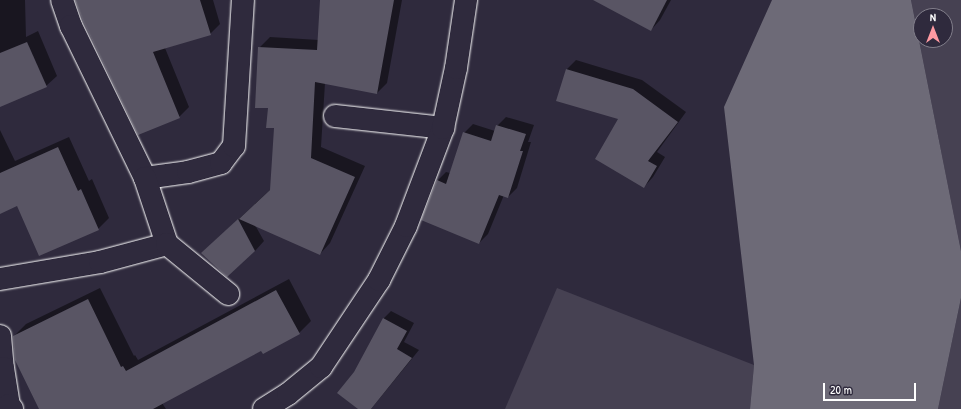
<!DOCTYPE html>
<html>
<head>
<meta charset="utf-8">
<style>
	body { margin:0 }
	#map { position:relative; width:961px; height:409px; overflow:hidden; background:#2f2a3d; font-family:"Patrick Hand",sans-serif }
	div>[style] { position:absolute }
	[style*='--x'] { left:calc(var(--x)*1px); top:calc(var(--y)*1px); width:calc(var(--w)*1px); rotate:calc(var(--a)*1deg) }
	.green>* { inset:0; background:#464152 }
	.water>* { inset:0; background:#6d6a77 }
	.shadow>* { inset:0; background:#0007 }
	.building>* { inset:0; background:#595564 }
	.roads { filter:drop-shadow(0 0 1px #fff) drop-shadow(0 0 1px #fff) }
	.minor>* { height:22px; margin:-11px; padding:0 11px; transform-origin:11px; border-radius:11px; background:#2f2a3d }
	span { translate:-50% -50%; white-space:nowrap; text-align:center; line-height:1.15; -webkit-text-stroke:4px #2f2a3d; paint-order:stroke }
	.north { position:absolute; left:913px; top:8px; width:40px; height:40px; box-sizing:border-box; background:#2f2a3d; border:1px solid #827f8b; border-radius:50%; rotate:0deg; font-size:11px; font-weight:700; line-height:16px; text-align:center; color:#fff }
	.north::after { content:''; display:block; margin:auto; width:14px; height:18px; background:#ff9aa2; clip-path:polygon(50% 0,100% 100%,50% 72%,0 100%) }
	.scale { position:absolute; left:823px; top:383px; width:93px; height:18px; box-sizing:border-box; border:2px solid #fff; border-top:0; padding-left:5px; font-size:12px; line-height:14px; white-space:nowrap; color:#fff; -webkit-text-stroke:3px #2f2a3d; paint-order:stroke }
</style>
</head>
<body>
<div id="map">
	<div class="green">
		<i style="clip-path:polygon(evenodd,911px 0,961px 0,961px 251px,911px 0,921px 16px,945px 16px,945px 40px,921px 40px,921px 16px)"></i>
		<i style="clip-path:polygon(557px 288px,754px 365px,750px 409px,505px 409px)"></i>
		<i style="clip-path:polygon(961px 298px,961px 409px,938px 409px)"></i>
	</div>
	<div class="water">
		<i style="clip-path:polygon(772px 0,911px 0,961px 251px,961px 298px,938px 409px,750px 409px,754px 365px,724px 107px)"></i>
	</div>
	<div class="shadow">
		<i style="clip-path:polygon(0 0,25px 0,26px 37px,38px 31px,57px 76px,46px 86px,0 106px)"></i>
		<i style="clip-path:polygon(76px 0,213px 0,220px 24px,210px 34px,165px 48px,189px 107px,179px 117px)"></i>
		<i style="clip-path:polygon(321px 0,402px 0,387px 83px,377px 93px,325px 83px,321px 147px,365px 166px,330px 243px,320px 254px,255px 225px,264px 241px,255px 251px,212px 244px,271px 189px,275px 127px,269px 107px,259px 48px,270px 37px,319px 40px)"></i>
		<i style="clip-path:polygon(620px 0,671px 0,660px 20px,651px 30px)"></i>
		<i style="clip-path:polygon(576px 60px,642px 80px,686px 112px,657px 152px,665px 157px,653px 177px,644px 187px,620px 119px,566px 70px)"></i>
		<i style="clip-path:polygon(506px 117px,534px 125px,528px 142px,531px 142px,517px 188px,508px 197px,504px 195px,488px 234px,479px 243px,437px 181px,446px 172px,450px 173px,464px 133px,473px 124px,495px 131px,497px 126px)"></i>
		<i style="clip-path:polygon(0 130px,15px 161px,69px 137px,89px 181px,92px 179px,109px 218px,98px 229px,40px 255px,17px 205px,0 213px)"></i>
		<i style="clip-path:polygon(289px 279px,311px 321px,299px 333px,262px 350px,162px 403px,166px 409px,41px 409px,14px 336px,26px 324px,100px 288px,134px 356px,135px 355px,138px 360px)"></i>
		<i style="clip-path:polygon(391px 311px,414px 323px,404px 342px,419px 350px,371px 409px,360px 409px,355px 372px,384px 318px)"></i>
	</div>
	<div class="building">
		<i style="clip-path:polygon(75px 0,200px 0,211px 35px,153px 52px,180px 118px,138px 135px,83px 21px)"></i>
		<i style="clip-path:polygon(320px 0,394px 0,377px 94px,315px 82px,311px 158px,355px 177px,320px 255px,239px 219px,270px 190px,274px 128px,266px 128px,268px 108px,255px 108px,258px 47px,317px 50px)"></i>
		<i style="clip-path:polygon(593px 0,667px 0,651px 31px)"></i>
		<i style="clip-path:polygon(27px 42px,47px 87px,0 107px,0 53px)"></i>
		<i style="clip-path:polygon(566px 69px,633px 89px,678px 122px,648px 161px,657px 166px,644px 188px,595px 159px,618px 119px,556px 101px)"></i>
		<i style="clip-path:polygon(496px 125px,526px 134px,520px 151px,523px 151px,508px 198px,499px 195px,479px 244px,421px 220px,437px 180px,446px 184px,463px 132px,491px 141px)"></i>
		<i style="clip-path:polygon(58px 147px,78px 191px,81px 189px,99px 230px,39px 256px,17px 206px,0 214px,0 173px)"></i>
		<i style="clip-path:polygon(238px 219px,255px 251px,227px 277px,201px 253px)"></i>
		<i style="clip-path:polygon(276px 290px,300px 334px,263px 354px,261px 351px,153px 409px,39px 409px,15px 360px,13px 336px,88px 299px,121px 367px,123px 366px,126px 371px)"></i>
		<i style="clip-path:polygon(383px 318px,407px 331px,397px 349px,412px 358px,371px 409px,358px 409px,337px 393px,354px 372px)"></i>
	</div>
	<div class="roads">
		<div class="minor">
			<i style="--x:62;--y:0;--w:28;--a:71"></i>
			<i style="--x:71;--y:26;--w:169;--a:64"></i>
			<i style="--x:145;--y:178;--w:43;--a:-7.9"></i>
			<i style="--x:188;--y:172;--w:34;--a:-15"></i>
			<i style="--x:221;--y:163;--w:21;--a:-53"></i>
			<i style="--x:234;--y:146;--w:146;--a:-86.5"></i>
			<i style="--x:335;--y:116;--w:109;--a:6.3"></i>
			<i style="--x:145;--y:178;--w:70;--a:71.6"></i>
			<i style="--x:0;--y:279;--w:101;--a:-9.6"></i>
			<i style="--x:100;--y:262;--w:69;--a:-15"></i>
			<i style="--x:167;--y:244;--w:79;--a:39.3"></i>
			<i style="--x:0;--y:336;--w:32;--a:85"></i>
			<i style="--x:3;--y:368;--w:37;--a:81"></i>
			<i style="--x:9;--y:405;--w:5;--a:53"></i>
			<i style="--x:264;--y:409;--w:28;--a:-32"></i>
			<i style="--x:288;--y:394;--w:43;--a:-39.3"></i>
			<i style="--x:321;--y:367;--w:105;--a:-56.3"></i>
			<i style="--x:379;--y:280;--w:60;--a:-63.4"></i>
			<i style="--x:406;--y:226;--w:105;--a:-69.3"></i>
			<i style="--x:443;--y:128;--w:61;--a:-77.8"></i>
			<i style="--x:456;--y:68;--w:69;--a:-81.6"></i>
		</div>
	</div>
	<div class="north">N</div>
	<div class="scale">20 m</div>
</div>
</body>
</html>
